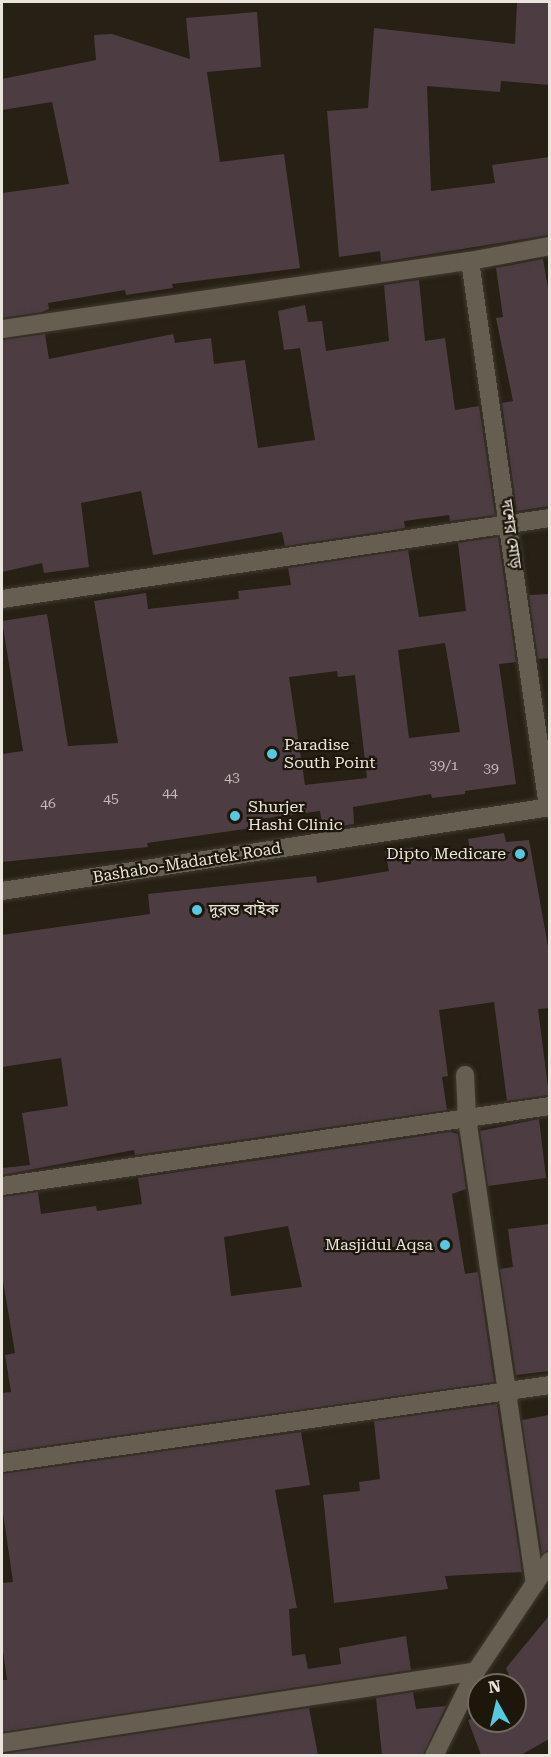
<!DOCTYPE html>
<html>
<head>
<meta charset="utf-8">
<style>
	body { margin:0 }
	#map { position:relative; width:551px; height:1757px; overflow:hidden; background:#272014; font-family:"Roboto Serif","Noto Sans Bengali",serif }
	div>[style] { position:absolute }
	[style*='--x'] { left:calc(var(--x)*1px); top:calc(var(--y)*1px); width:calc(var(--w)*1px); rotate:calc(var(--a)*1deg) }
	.building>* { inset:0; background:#4d3d43 }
	.roads { filter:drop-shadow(0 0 2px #403a32) drop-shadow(0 0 2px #403a32) }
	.street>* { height:18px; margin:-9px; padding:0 9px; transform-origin:9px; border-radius:9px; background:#665f51 }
	.secondary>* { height:18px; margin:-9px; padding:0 9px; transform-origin:9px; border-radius:9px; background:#665f51 }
	.dots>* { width:16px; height:16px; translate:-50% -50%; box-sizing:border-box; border:3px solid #1d170b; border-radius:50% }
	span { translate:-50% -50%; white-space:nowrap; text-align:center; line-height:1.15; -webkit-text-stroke:4.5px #1d170b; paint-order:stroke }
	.number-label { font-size:14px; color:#c2bbb6 }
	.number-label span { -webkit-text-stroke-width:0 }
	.street-label { font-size:16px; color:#e9e5dd }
	.poi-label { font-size:16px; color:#e9e5dd }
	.left { translate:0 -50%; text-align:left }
	.right { translate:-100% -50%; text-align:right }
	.frame { position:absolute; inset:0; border:3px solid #e9e5dd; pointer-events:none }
	.north { position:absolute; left:467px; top:1673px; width:60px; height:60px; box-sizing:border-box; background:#1d170b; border:2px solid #6f695f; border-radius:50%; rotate:352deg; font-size:16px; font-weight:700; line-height:24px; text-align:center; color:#e9e5dd }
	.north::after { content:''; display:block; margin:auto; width:21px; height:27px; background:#56c9e1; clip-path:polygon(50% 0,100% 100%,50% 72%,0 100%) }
</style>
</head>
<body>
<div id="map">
	<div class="building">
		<i style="clip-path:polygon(517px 2px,549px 2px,549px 85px,501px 81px,500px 92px,427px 86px,431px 191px,495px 183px,492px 165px,549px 157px,549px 235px,381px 262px,380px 251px,339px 257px,327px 111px,368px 108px,374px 28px,515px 44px)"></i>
		<i style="clip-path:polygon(257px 12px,261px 67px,207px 72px,220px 162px,284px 154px,300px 268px,172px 284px,173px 288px,126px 295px,125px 290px,48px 303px,49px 309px,42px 312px,2px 318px,2px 193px,69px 184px,52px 102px,2px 110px,2px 79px,96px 60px,94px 35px,112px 34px,190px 59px,186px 18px)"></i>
		<i style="clip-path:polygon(543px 259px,549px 294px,549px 506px,517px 511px,502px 403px,513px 401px,496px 318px,503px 317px,496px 268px)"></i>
		<i style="clip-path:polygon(419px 280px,425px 341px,445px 338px,455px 410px,479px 406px,495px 515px,450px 521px,449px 515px,404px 521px,405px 528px,285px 546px,282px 532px,153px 555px,141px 491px,81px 503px,89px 567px,44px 573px,42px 563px,2px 572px,2px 340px,45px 334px,49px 359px,173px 334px,175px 343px,211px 338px,214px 364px,245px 360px,258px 448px,315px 440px,300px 348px,284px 350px,278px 311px,305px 305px,308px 322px,322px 321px,326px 351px,389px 341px,384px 285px)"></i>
		<i style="clip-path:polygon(evenodd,498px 537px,516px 662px,499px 664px,516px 784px,465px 791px,465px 794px,432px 798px,431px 794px,353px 807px,354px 824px,323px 829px,320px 811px,250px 820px,252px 828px,147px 843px,148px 847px,2px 862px,2px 754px,23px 751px,2px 621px,47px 614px,68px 746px,118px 743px,94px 601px,146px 593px,148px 609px,239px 599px,238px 591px,291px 585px,288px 568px,408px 550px,419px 617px,466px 611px,458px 543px,498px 537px,445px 643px,460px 732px,409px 738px,398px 650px,445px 643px,498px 537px,337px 671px,338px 677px,355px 675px,367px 778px,305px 785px,289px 677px,337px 671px)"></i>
		<i style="clip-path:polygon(549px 594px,549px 658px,538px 659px,529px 595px)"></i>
		<i style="clip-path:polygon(504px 833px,506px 842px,529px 840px,549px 952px,549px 1008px,538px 1009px,549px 1095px,507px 1101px,494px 1002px,439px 1010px,448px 1076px,442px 1077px,447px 1110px,135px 1155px,134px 1150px,2px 1175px,2px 1168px,30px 1165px,22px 1113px,68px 1106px,61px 1058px,2px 1067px,2px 935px,150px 914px,148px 894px,316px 876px,317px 883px,389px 871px,385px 851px,416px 847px,417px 858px,470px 850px,468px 839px)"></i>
		<i style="clip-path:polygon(539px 1119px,546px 1178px,488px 1186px,480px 1131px)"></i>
		<i style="clip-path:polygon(evenodd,450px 1132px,458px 1134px,466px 1189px,452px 1194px,465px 1274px,478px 1272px,494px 1382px,2px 1452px,2px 1393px,11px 1392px,5px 1355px,15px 1353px,2px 1275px,2px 1197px,38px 1192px,41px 1214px,96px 1206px,97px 1211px,142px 1204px,138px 1178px,450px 1132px,288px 1226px,302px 1287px,231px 1296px,224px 1237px,288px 1226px)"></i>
		<i style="clip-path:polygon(549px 1224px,549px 1371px,516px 1375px,500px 1269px,513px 1267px,508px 1229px)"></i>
		<i style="clip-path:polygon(497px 1404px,522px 1572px,445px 1576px,448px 1589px,334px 1603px,323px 1495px,360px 1491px,359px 1482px,380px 1479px,374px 1421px)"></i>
		<i style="clip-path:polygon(549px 1415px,549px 1550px,542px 1554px,522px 1420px)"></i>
		<i style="clip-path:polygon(301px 1432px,310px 1485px,275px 1490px,297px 1608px,289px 1609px,292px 1656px,305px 1654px,308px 1669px,341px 1664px,339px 1648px,406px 1636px,411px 1670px,2px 1732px,2px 1680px,7px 1680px,2px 1644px,2px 1583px,13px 1582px,2px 1506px,2px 1474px)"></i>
		<i style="clip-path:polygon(549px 1616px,549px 1739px,521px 1755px,481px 1755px,468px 1720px,479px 1717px,479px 1721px,515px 1721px,515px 1704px,520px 1702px,506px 1668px)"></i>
		<i style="clip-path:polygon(413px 1692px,416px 1709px,446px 1706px,423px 1755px,382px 1755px,376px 1698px)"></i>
		<i style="clip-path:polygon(309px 1708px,318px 1755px,2px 1755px,2px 1754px)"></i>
	</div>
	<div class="roads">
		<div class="street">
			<i style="--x:470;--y:261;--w:552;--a:81.87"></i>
			<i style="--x:2;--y:329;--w:473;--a:-8.3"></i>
			<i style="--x:470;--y:261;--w:81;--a:-10.6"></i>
			<i style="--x:2;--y:599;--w:554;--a:-8.41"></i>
			<i style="--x:465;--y:1075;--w:43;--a:87.3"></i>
			<i style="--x:467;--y:1118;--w:471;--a:81.7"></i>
			<i style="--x:2;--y:1186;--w:554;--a:-8.31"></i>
			<i style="--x:2;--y:1463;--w:554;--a:-8.1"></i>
			<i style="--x:2;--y:1743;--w:479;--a:-8.6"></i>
		</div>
		<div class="secondary">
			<i style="--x:2;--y:891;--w:554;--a:-8.71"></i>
			<i style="--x:434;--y:1756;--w:95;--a:-63.7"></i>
			<i style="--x:476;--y:1671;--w:133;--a:-56.1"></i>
		</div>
	</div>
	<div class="dots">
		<i style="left:272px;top:754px;background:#56c9e1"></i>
		<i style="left:235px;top:816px;background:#56c9e1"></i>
		<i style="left:520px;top:854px;background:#56c9e1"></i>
		<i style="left:197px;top:910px;background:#56c9e1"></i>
		<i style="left:445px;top:1245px;background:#56c9e1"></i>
	</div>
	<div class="number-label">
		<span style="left:444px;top:765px">39/1</span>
		<span style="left:491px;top:768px">39</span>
		<span style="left:232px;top:777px">43</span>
		<span style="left:170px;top:792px">44</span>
		<span style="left:111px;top:798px">45</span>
		<span style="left:48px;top:803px">46</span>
	</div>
	<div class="street-label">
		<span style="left:511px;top:534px;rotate:82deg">দশের মোড়</span>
		<span style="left:187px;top:863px;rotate:-9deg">Bashabo-Madartek Road</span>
	</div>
	<div class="poi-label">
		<span class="left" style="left:284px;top:754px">Paradise<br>South Point</span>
		<span class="left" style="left:248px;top:816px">Shurjer<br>Hashi Clinic</span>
		<span class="right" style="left:506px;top:854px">Dipto Medicare</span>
		<span class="left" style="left:209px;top:910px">দুরন্ত বাইক</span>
		<span class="right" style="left:433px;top:1245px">Masjidul Aqsa</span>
	</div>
	<div class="frame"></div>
	<div class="north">N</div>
</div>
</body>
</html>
